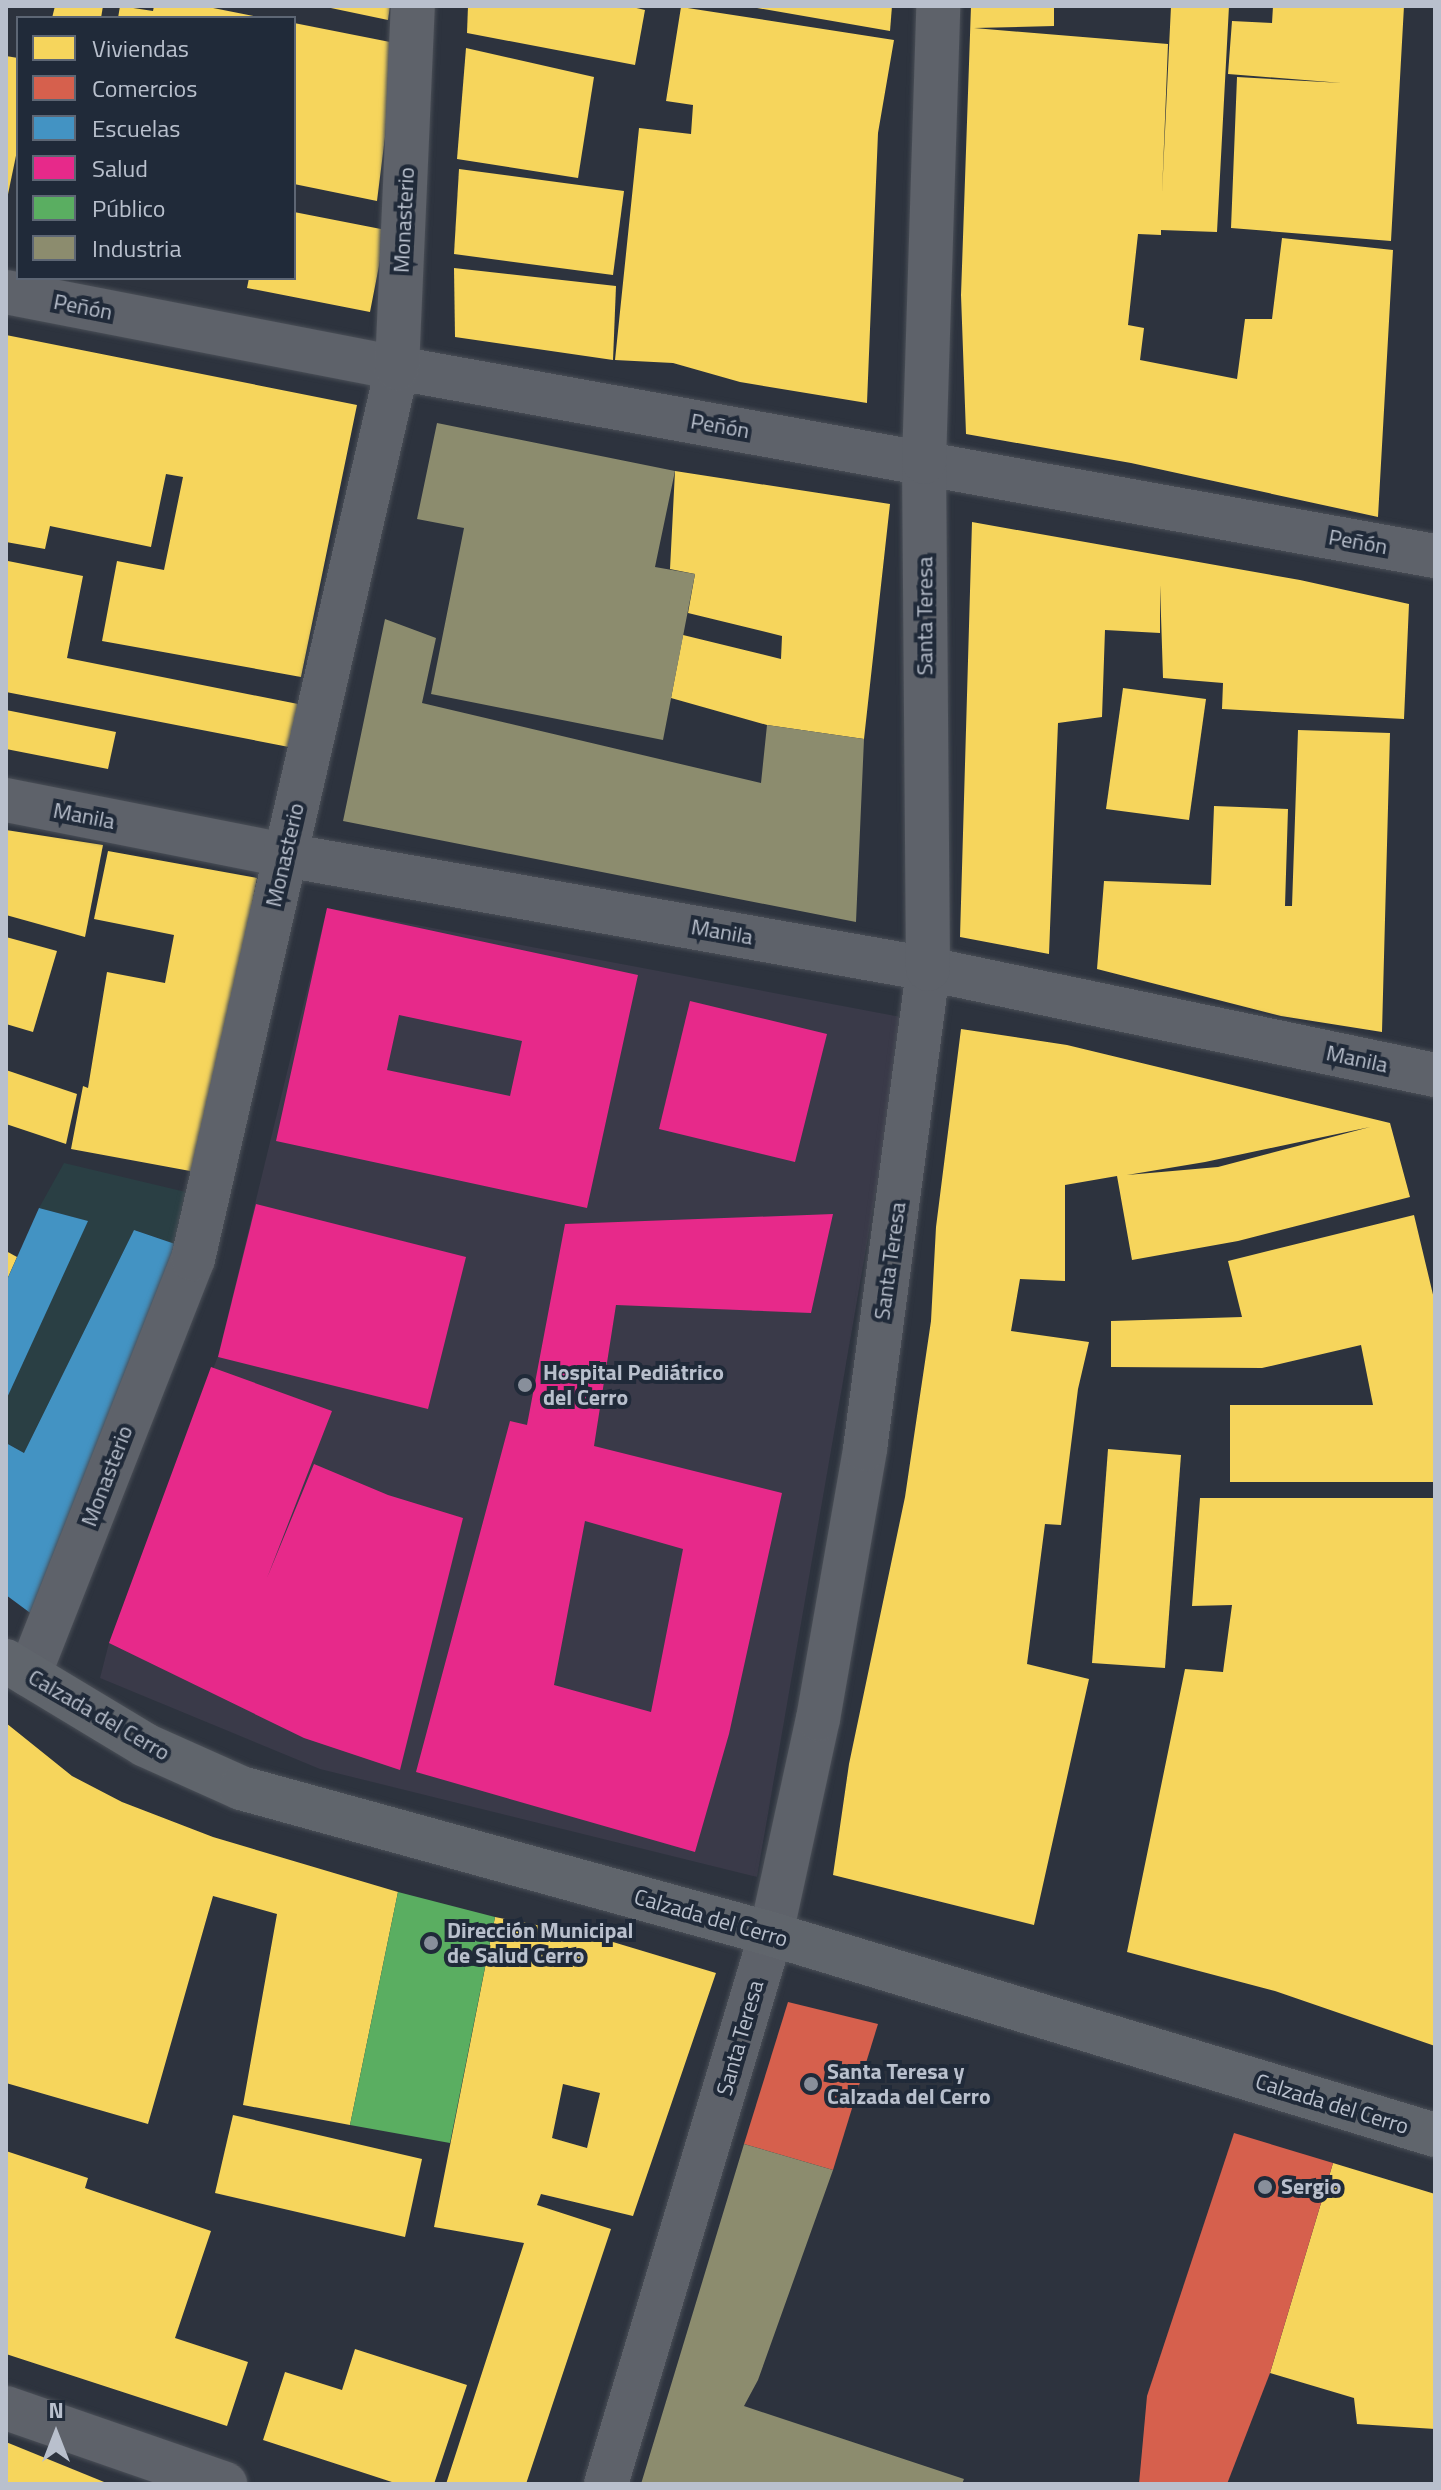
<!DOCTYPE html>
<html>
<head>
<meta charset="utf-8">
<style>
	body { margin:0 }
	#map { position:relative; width:1441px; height:2490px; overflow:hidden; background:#2d333e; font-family:"Titillium Web",sans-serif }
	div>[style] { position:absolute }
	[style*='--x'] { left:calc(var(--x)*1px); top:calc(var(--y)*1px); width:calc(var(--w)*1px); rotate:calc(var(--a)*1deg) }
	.medical>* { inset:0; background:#3a3a49 }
	.green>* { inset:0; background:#2a3f44 }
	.homes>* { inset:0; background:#f6d55c }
	.shops>* { inset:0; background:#d6604d }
	.schools>* { inset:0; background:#4393c3 }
	.health>* { inset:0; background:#e7298a }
	.public>* { inset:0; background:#5aae61 }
	.industry>* { inset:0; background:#8c8c6e }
	.roads { filter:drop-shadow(0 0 2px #4a4f57) drop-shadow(0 0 2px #4a4f57) }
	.minor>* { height:44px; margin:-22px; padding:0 22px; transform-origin:22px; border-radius:22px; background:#5e626a }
	.major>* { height:44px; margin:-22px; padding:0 22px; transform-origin:22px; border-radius:22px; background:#60656c }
	.dots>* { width:22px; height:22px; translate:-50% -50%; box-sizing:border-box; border:4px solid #202a39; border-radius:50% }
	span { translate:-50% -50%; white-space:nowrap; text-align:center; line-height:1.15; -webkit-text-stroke:8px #202a39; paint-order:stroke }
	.street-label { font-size:22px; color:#b9c0cd }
	.poi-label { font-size:22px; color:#b9c0cd; font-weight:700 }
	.left { translate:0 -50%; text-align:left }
	.frame { position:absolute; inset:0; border:8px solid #b9c0cd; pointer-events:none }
	.legend { position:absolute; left:16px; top:16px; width:280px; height:264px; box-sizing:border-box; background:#202a39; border:2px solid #5d6674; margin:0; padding:10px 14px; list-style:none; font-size:24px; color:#b9c0cd }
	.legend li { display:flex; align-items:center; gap:16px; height:40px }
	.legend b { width:40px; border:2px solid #5d6674 }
	.north { position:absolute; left:16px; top:2394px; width:80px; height:80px; -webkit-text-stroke:6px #202a39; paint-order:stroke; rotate:0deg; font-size:22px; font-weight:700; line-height:32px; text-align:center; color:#b9c0cd }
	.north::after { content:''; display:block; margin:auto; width:28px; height:36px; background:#b9c0cd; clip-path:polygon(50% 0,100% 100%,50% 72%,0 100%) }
</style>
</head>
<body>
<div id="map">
	<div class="medical">
		<i style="clip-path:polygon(327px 908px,906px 1018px,757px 1877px,320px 1769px,100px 1678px,109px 1643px,218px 1356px)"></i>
	</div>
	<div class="green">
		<i style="clip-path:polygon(64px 1163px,190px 1193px,178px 1245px,134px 1230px,24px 1453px,6px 1443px,6px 1400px,87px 1221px,39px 1208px)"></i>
	</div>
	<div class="homes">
		<i style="clip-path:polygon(55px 6px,103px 6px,101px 18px,52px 18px)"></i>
		<i style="clip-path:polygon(120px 6px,153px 11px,154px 6px,203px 6px,258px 17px,118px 18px)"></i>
		<i style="clip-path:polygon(326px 6px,390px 6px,388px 20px,326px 7px)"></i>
		<i style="clip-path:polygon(468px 6px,628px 6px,645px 10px,635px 65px,467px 33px)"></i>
		<i style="clip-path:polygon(758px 6px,892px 6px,890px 31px,757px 8px)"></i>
		<i style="clip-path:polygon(971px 6px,1054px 6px,1054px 26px,974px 28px,1168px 44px,1162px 194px,1171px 6px,1229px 6px,1217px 232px,1161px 230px,1161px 235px,1138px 234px,1128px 325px,1144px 328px,1140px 360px,1237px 379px,1245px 319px,1272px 319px,1282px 238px,1393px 250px,1378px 517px,1131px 463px,966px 434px,961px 295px)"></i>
		<i style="clip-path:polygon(1273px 6px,1404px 6px,1391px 241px,1231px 228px,1237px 77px,1342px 83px,1228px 74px,1232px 21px,1272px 23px)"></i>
		<i style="clip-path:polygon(681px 7px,894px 40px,878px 133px,867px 403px,740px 382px,673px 363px,615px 360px,639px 128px,691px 134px,693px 105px,666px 101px)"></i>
		<i style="clip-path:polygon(294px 23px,390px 42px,387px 121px,377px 201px,294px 184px)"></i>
		<i style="clip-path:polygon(466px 48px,594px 77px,578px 178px,457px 159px)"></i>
		<i style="clip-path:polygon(6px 56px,18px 58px,18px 146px,7px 199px)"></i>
		<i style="clip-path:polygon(459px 169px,624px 191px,613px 275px,454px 254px)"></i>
		<i style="clip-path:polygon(294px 212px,386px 230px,370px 312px,247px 288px,249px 278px,294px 278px)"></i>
		<i style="clip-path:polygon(454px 268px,616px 286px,613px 360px,455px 337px)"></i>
		<i style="clip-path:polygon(6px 335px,357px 405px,301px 677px,102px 641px,117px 561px,164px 570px,183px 477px,166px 474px,151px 547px,50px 526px,45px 549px,6px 542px)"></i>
		<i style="clip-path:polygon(675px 471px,890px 504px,864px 739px,767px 725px,671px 698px,683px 635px,781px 659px,782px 636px,688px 613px,695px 574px,670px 569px)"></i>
		<i style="clip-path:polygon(972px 522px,1300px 580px,1409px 604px,1404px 719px,1222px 709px,1223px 683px,1163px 678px,1160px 585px,1160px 633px,1105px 630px,1102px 717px,1058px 723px,1049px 954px,960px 937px)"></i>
		<i style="clip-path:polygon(8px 561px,83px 576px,67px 658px,303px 705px,294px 748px,6px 692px)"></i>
		<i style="clip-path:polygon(1123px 688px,1206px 699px,1189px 820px,1106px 809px)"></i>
		<i style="clip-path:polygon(6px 710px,116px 732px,108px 769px,6px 749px)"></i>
		<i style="clip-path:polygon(1298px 730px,1390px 733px,1382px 1032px,1281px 1016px,1097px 969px,1104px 881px,1211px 885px,1214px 806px,1288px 809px,1285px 906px,1292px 906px)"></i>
		<i style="clip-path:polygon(6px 830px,103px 845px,85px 937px,6px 915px)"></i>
		<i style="clip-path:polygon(108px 851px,257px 878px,201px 1173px,71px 1149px,83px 1086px,88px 1088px,107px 972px,165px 983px,174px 935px,94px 919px)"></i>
		<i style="clip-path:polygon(6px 937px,57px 951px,33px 1032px,6px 1024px)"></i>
		<i style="clip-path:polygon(evenodd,961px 1029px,1067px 1045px,1390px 1123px,1410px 1197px,1238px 1241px,1132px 1260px,1117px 1176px,1065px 1185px,1065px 1281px,1020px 1279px,1011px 1331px,1089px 1342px,1078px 1389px,1061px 1525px,1045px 1524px,1027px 1664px,1089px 1679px,1034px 1925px,833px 1875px,849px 1764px,905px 1497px,931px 1321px,936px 1227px,961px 1029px,1370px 1127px,1218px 1167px,1127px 1175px,1205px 1162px,1370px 1127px)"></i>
		<i style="clip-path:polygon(6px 1070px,77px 1094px,66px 1144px,6px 1124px)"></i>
		<i style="clip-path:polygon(1414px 1215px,1435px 1303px,1435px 1482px,1230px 1482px,1230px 1405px,1373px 1405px,1361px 1345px,1262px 1368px,1111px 1367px,1111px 1321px,1242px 1317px,1228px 1261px)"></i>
		<i style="clip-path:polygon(6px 1251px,17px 1257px,6px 1282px)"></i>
		<i style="clip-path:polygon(1108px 1449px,1181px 1455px,1165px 1668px,1092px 1663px)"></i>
		<i style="clip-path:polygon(1200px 1498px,1435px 1498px,1435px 2046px,1275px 1991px,1127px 1952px,1185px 1669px,1223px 1672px,1232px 1605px,1192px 1606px)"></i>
		<i style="clip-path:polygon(6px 1723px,72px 1776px,122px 1802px,213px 1837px,398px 1892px,350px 2125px,243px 2105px,277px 1914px,213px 1896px,148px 2124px,6px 2083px)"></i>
		<i style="clip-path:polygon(evenodd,495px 1917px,593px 1936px,716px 1973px,633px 2216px,541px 2194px,537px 2205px,611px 2229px,526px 2484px,446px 2484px,524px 2243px,434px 2227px,495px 1917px,563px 2084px,600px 2093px,587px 2148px,552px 2138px,563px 2084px)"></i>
		<i style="clip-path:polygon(233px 2115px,422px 2159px,405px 2237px,215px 2193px)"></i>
		<i style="clip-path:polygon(6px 2151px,88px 2178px,85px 2188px,211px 2231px,175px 2338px,248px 2362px,227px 2426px,6px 2354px)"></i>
		<i style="clip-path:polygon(1333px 2163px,1435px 2194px,1435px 2429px,1357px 2424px,1354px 2398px,1270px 2373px)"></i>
		<i style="clip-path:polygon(355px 2349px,467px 2385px,434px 2484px,398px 2484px,263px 2440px,285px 2372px,342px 2390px)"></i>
		<i style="clip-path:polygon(6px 2442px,109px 2484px,6px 2484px)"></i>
	</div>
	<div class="shops">
		<i style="clip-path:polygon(788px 2002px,878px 2024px,833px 2170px,744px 2144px)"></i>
		<i style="clip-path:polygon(1234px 2133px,1333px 2163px,1270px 2373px,1227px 2484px,1139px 2484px,1147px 2396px)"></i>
	</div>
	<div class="schools">
		<i style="clip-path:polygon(39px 1208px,88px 1221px,6px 1400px,6px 1282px)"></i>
		<i style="clip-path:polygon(134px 1230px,178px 1245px,33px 1615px,6px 1595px,6px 1443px,24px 1453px)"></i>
	</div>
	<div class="health">
		<i style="clip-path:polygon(evenodd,327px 908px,638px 975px,587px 1208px,276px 1141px,327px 908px,399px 1015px,522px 1041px,510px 1096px,387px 1070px,399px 1015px)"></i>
		<i style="clip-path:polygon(690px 1001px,827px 1034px,795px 1162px,659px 1129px)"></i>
		<i style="clip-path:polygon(256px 1204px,466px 1257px,428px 1409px,218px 1357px)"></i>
		<i style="clip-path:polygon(evenodd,833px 1214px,811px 1313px,616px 1305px,594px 1446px,782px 1493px,729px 1734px,695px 1852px,416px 1772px,510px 1421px,527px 1425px,565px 1224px,833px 1214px,585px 1521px,683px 1549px,651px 1712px,554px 1685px,585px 1521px)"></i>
		<i style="clip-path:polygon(211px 1367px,332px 1411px,267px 1578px,314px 1464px,388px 1495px,463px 1518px,400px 1770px,304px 1738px,109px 1643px)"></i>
	</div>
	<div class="public">
		<i style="clip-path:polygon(398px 1892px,495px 1917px,450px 2143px,350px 2125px)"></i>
	</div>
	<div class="industry">
		<i style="clip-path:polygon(437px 423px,675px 471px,655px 567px,695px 574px,663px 740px,431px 694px,464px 528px,417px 519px)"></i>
		<i style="clip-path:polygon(385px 619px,436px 638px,422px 703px,761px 783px,767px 725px,864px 739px,856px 922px,343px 821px)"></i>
		<i style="clip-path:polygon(744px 2144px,833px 2170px,758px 2380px,744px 2406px,964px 2479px,962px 2484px,641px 2484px)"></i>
	</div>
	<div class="roads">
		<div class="minor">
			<i style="--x:6;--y:292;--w:398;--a:11"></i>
			<i style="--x:397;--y:368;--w:1055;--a:10.27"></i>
			<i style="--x:6;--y:800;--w:284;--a:11.2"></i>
			<i style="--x:285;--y:855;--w:653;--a:10.05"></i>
			<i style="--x:928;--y:969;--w:518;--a:11.81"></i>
			<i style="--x:29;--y:1675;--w:447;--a:-68.5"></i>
			<i style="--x:193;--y:1259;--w:914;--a:-77.1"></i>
			<i style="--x:397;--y:368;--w:362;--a:-87.5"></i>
			<i style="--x:6;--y:2408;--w:232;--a:19.1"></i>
			<i style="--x:606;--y:2484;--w:574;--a:-73.3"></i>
			<i style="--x:771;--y:1934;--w:220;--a:-77.7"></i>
			<i style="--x:818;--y:1719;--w:274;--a:-80.1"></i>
			<i style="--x:865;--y:1449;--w:484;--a:-82.5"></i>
			<i style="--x:928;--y:969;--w:507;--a:-90.45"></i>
			<i style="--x:924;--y:462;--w:456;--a:-88.2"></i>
		</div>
		<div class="major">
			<i style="--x:6;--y:1661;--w:162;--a:31.1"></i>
			<i style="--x:145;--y:1745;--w:105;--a:24.1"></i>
			<i style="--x:241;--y:1788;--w:550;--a:15.4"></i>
			<i style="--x:771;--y:1934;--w:694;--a:16.84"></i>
		</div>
	</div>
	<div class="dots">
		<i style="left:525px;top:1385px;background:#888f9b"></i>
		<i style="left:431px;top:1943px;background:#888f9b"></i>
		<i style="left:811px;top:2084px;background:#888f9b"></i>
		<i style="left:1265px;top:2187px;background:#888f9b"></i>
	</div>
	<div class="street-label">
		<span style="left:404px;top:220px;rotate:-87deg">Monasterio</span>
		<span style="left:83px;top:307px;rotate:11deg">Peñón</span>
		<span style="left:720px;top:426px;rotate:10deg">Peñón</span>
		<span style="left:1358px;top:542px;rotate:10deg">Peñón</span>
		<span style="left:925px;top:616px;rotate:-90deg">Santa Teresa</span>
		<span style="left:84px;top:816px;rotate:11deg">Manila</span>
		<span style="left:285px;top:855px;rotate:-77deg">Monasterio</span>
		<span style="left:722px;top:932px;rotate:10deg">Manila</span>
		<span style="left:1357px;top:1059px;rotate:12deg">Manila</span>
		<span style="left:890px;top:1261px;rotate:-82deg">Santa Teresa</span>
		<span style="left:107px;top:1476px;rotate:-69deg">Monasterio</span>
		<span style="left:99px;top:1715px;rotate:30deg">Calzada del Cerro</span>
		<span style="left:711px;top:1918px;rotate:16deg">Calzada del Cerro</span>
		<span style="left:740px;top:2038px;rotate:-74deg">Santa Teresa</span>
		<span style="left:1332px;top:2104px;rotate:17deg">Calzada del Cerro</span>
	</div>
	<div class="poi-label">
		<span class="left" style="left:543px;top:1385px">Hospital Pediátrico<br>del Cerro</span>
		<span class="left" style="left:447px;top:1943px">Dirección Municipal<br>de Salud Cerro</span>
		<span class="left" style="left:827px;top:2084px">Santa Teresa y<br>Calzada del Cerro</span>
		<span class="left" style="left:1281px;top:2187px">Sergio</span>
	</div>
	<div class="frame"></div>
	<ul class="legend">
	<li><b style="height:22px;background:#f6d55c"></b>Viviendas</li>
	<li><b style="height:22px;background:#d6604d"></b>Comercios</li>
	<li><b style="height:22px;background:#4393c3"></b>Escuelas</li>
	<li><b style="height:22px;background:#e7298a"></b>Salud</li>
	<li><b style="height:22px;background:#5aae61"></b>Público</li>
	<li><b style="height:22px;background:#8c8c6e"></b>Industria</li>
	</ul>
	<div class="north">N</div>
</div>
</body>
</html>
